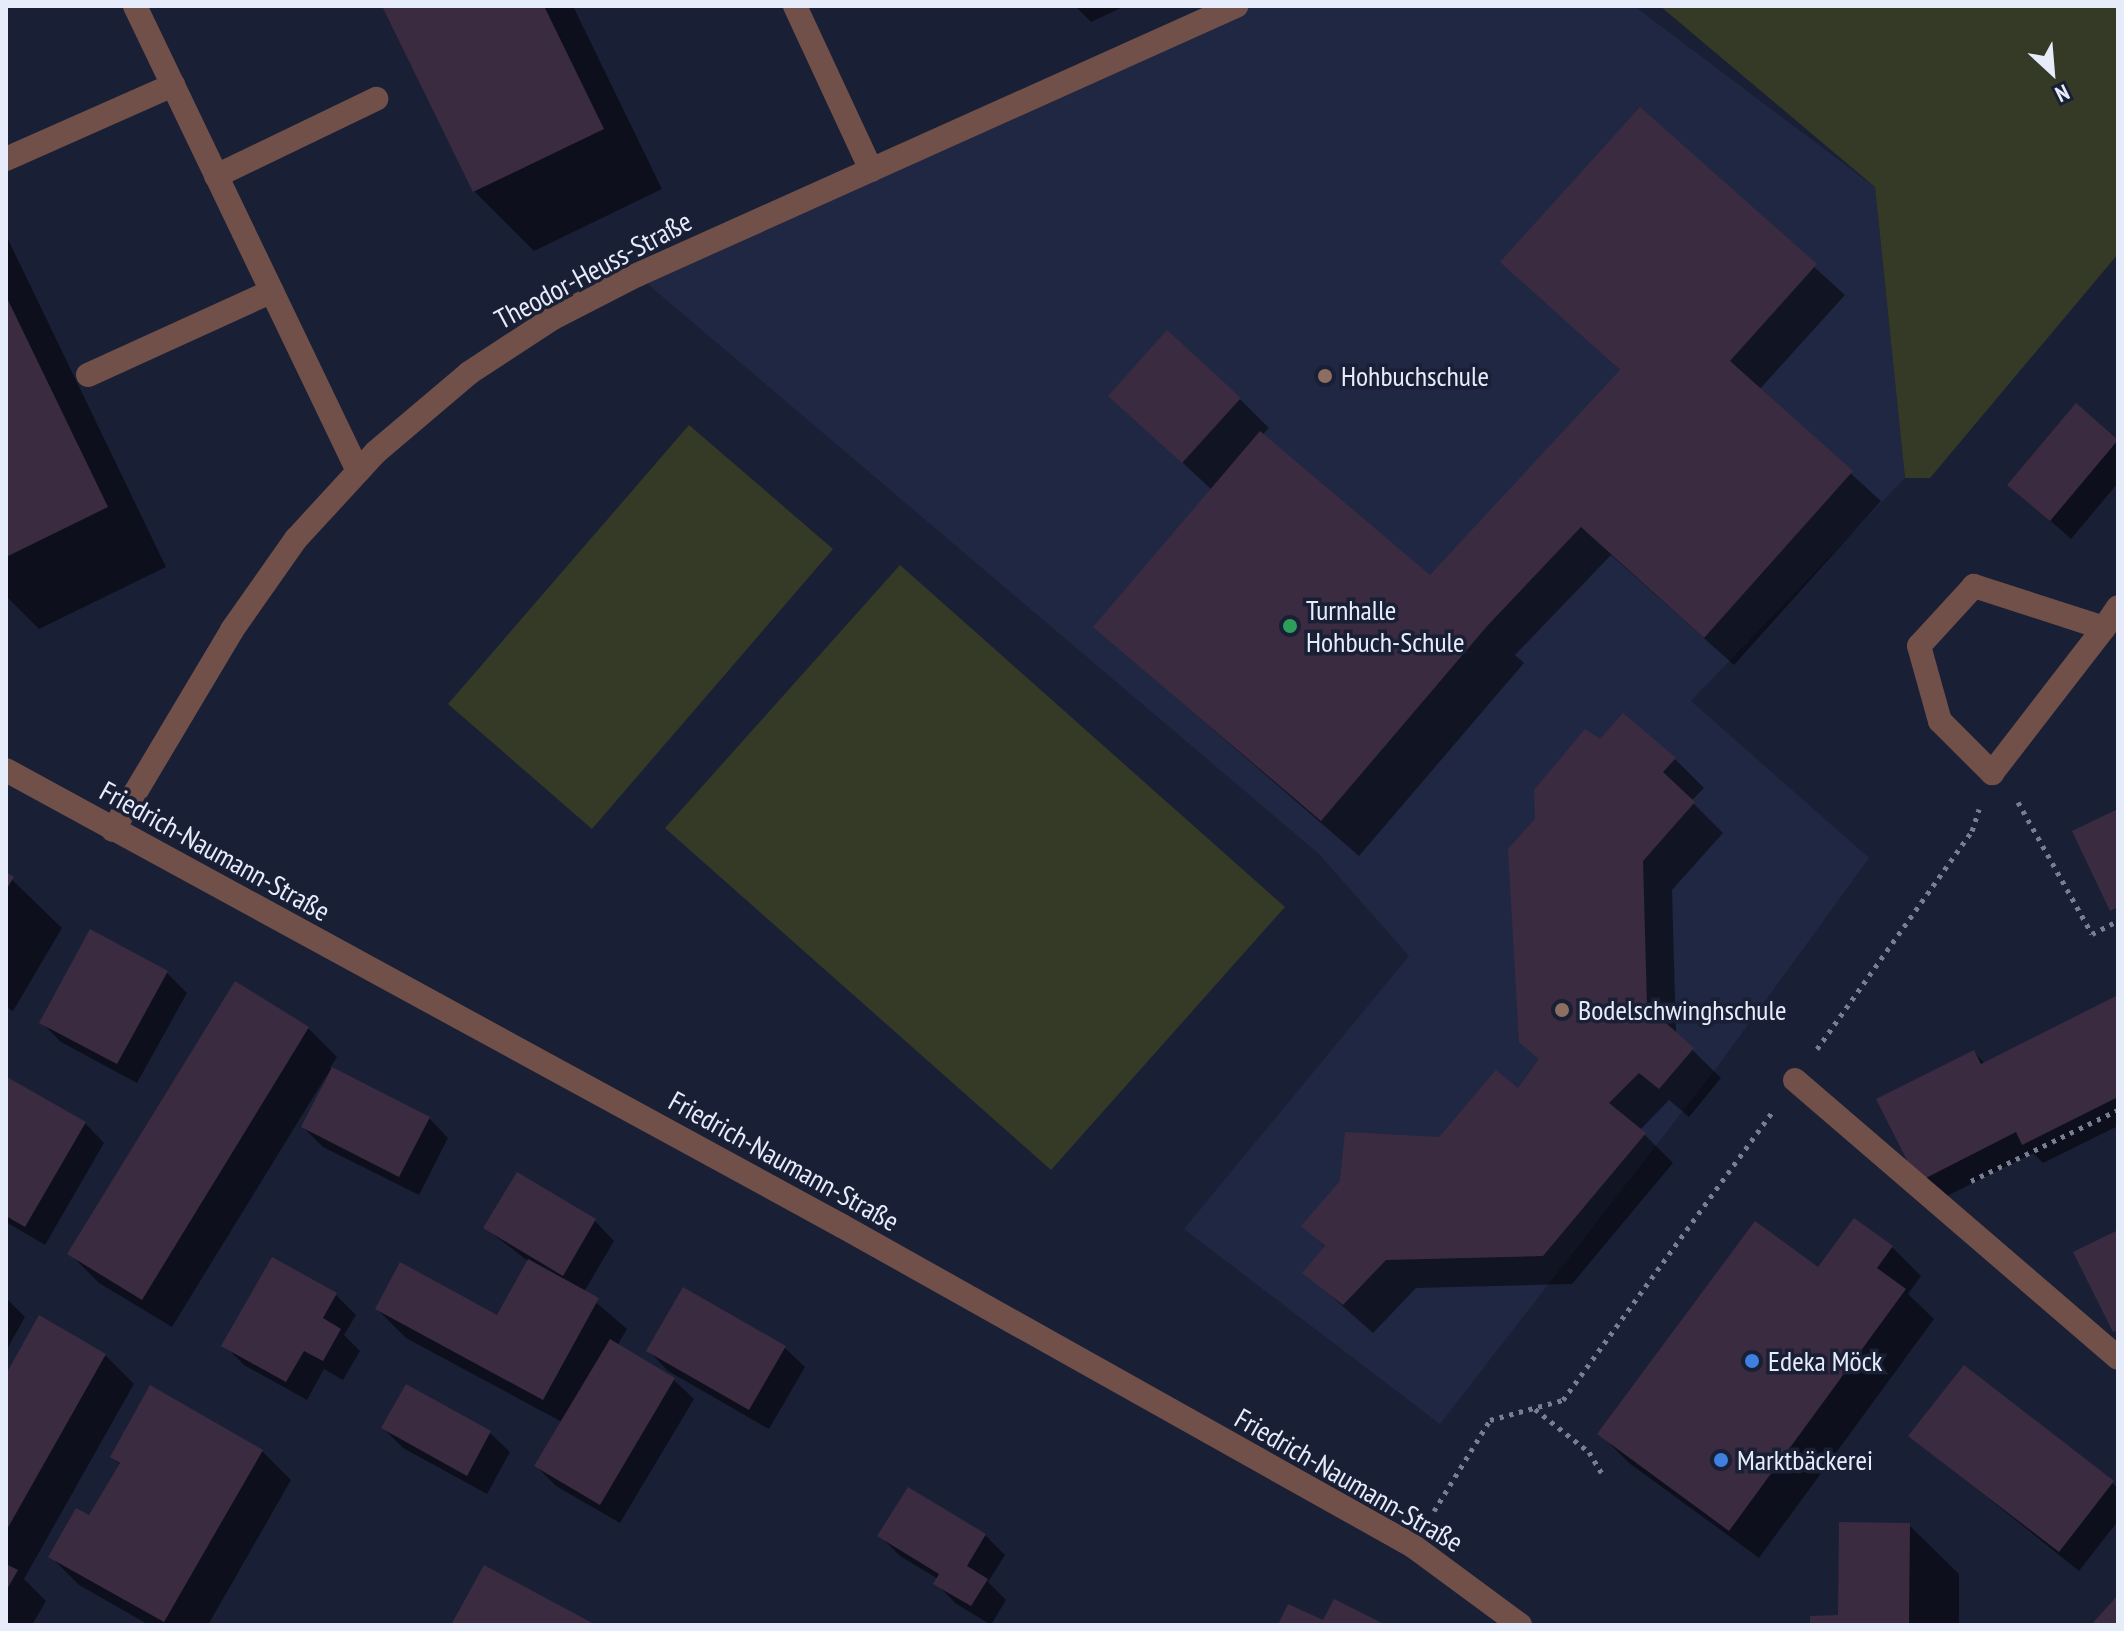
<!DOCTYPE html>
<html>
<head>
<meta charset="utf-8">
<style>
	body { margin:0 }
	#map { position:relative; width:2124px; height:1631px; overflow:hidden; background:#191f35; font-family:"PT Sans Narrow",sans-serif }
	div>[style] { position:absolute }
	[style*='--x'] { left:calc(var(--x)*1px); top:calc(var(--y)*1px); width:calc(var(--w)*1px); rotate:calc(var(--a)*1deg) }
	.built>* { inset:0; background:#202743 }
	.green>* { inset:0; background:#353a27 }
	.shadow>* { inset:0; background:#0007 }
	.building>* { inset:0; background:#3b2b41 }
	.path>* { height:5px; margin-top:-2.5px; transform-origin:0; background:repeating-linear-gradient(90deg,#797f92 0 4px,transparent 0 10px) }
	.minor>* { height:24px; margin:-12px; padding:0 12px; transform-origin:12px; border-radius:12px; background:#715049 }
	.dots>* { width:22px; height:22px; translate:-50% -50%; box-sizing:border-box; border:4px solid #191f35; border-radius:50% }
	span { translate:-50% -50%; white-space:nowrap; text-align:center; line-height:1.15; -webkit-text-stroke:7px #191f35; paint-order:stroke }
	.street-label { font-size:28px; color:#e7ecfb }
	.poi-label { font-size:28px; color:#e7ecfb }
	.left { translate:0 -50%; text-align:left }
	.frame { position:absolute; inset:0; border:8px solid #e7ecfb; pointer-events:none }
	.north { position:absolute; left:2012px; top:32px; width:80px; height:80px; -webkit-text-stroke:6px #191f35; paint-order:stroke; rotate:154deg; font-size:22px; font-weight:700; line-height:32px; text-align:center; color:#e7ecfb }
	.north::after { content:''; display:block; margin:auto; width:28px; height:36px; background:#e7ecfb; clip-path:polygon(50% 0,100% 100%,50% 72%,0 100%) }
</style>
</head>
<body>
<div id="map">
	<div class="built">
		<i style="clip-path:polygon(1236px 6px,1634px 6px,1875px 187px,1905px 478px,1691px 701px,1869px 858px,1720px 1063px,1440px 1424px,1184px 1229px,1409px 956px,1319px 854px,637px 275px)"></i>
	</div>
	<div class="green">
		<i style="clip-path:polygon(1660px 6px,2118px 6px,2118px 254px,1930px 478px,1905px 478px,1875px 187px)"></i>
		<i style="clip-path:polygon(689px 425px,833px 549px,592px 829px,448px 704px)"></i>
		<i style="clip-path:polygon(900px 565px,1285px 907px,1051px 1170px,665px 828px)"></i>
	</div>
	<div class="shadow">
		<i style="clip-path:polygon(385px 6px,573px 6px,662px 189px,534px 251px,474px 191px)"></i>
		<i style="clip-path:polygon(1075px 6px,1125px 6px,1091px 22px)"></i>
		<i style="clip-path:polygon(1640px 109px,1845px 295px,1759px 390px,1881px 501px,1734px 665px,1611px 555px,1515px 655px,1524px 663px,1359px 856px,1095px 627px,1212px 490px,1111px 396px,1240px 399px,1269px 428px,1262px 435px,1438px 584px,1621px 371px,1503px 262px)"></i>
		<i style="clip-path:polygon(6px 235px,166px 567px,39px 629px,6px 596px)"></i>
		<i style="clip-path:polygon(2076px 406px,2118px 441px,2118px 483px,2071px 539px,2010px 485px)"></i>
		<i style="clip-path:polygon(1600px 742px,1675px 759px,1704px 788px,1691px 801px,1723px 833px,1672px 890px,1676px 1034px,1721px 1078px,1689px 1117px,1669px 1100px,1640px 1130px,1673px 1163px,1572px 1284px,1416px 1288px,1373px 1333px,1305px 1273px,1326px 1248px,1304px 1226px,1518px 1091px,1541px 1060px)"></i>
		<i style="clip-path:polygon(6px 874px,62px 928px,13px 1011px,6px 1007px)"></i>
		<i style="clip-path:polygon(167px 973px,187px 993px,137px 1083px,61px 1042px,42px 1023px)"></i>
		<i style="clip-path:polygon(2118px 997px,2118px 1126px,2043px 1163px,2033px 1153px,1939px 1200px,1919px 1180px,1974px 1052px,1985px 1064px)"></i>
		<i style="clip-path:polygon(308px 1028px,337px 1057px,330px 1068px,429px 1118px,448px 1138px,419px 1195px,323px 1147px,303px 1127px,328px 1073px,172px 1327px,99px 1283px,70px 1254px)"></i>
		<i style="clip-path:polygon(8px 1079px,85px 1123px,104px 1143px,45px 1245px,6px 1222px)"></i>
		<i style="clip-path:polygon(595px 1221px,614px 1241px,584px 1292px,627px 1329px,617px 1346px,674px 1380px,694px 1399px,620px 1523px,556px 1486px,536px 1466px,562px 1422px,406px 1338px,377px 1309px,498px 1318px,529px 1262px,485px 1228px)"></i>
		<i style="clip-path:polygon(1892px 1247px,1921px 1276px,1908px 1294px,1934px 1319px,1759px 1558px,1629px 1463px,1600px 1434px,1818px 1269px)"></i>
		<i style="clip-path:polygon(684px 1290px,785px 1348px,805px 1367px,769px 1429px,668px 1371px,649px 1351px)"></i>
		<i style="clip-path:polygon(336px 1295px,356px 1315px,344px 1335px,360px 1351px,343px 1380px,324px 1369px,307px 1400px,244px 1365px,224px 1345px)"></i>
		<i style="clip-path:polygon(6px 1298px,25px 1317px,6px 1351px)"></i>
		<i style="clip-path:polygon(105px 1355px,134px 1384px,24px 1579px,46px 1601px,32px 1625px,6px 1625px,6px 1378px)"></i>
		<i style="clip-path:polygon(1965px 1367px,2118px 1488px,2118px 1521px,2079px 1571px,1911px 1436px)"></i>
		<i style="clip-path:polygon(383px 1428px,490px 1433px,510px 1452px,487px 1494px,403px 1448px)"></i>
		<i style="clip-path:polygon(262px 1451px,291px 1480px,208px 1625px,149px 1625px,79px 1585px,50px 1556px,90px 1518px,120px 1465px,112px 1457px)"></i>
		<i style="clip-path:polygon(1909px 1525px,1959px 1574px,1959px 1625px,1812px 1625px,1840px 1617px)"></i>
		<i style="clip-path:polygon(985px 1535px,1005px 1555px,988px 1582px,1006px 1600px,991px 1625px,955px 1603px,936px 1583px,938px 1579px,900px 1556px,880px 1536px)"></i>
	</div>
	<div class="building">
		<i style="clip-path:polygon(382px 6px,544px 6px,604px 129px,473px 192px)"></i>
		<i style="clip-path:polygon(1640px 107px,1817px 264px,1730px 361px,1853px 471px,1704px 638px,1581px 527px,1488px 625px,1321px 821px,1093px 627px,1260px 431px,1430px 575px,1620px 370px,1500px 262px)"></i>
		<i style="clip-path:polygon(6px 296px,108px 507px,6px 557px)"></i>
		<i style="clip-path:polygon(1167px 330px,1241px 398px,1182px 463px,1108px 396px)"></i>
		<i style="clip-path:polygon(2076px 403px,2118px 440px,2050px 521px,2007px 485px)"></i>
		<i style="clip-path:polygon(1623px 713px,1676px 758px,1663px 772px,1695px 802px,1643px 861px,1647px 1006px,1694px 1048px,1659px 1089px,1639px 1073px,1609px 1103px,1646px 1133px,1543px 1256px,1386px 1260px,1343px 1305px,1302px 1273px,1325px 1246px,1301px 1226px,1340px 1181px,1345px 1132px,1439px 1137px,1496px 1070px,1518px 1088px,1539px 1059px,1519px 1042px,1508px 849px,1535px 819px,1534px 790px,1585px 729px,1600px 739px)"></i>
		<i style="clip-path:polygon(2118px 809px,2118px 907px,2110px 911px,2072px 831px)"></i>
		<i style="clip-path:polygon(6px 872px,14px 877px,6px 890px)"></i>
		<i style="clip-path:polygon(90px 929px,168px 971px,117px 1064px,39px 1023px)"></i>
		<i style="clip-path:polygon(235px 981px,309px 1027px,142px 1300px,67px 1254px)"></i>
		<i style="clip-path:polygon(2118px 995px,2118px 1097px,2022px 1145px,2016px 1132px,1918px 1182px,1876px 1099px,1974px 1050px,1981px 1064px)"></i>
		<i style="clip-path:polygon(332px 1067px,430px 1117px,399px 1177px,301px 1127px)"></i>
		<i style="clip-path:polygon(7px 1077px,86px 1122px,25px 1227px,6px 1216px)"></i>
		<i style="clip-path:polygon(517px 1172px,596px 1219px,563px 1276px,483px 1228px)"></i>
		<i style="clip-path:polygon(1854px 1218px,1893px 1246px,1877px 1268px,1906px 1289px,1729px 1531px,1597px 1434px,1755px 1221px,1818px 1267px)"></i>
		<i style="clip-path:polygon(2118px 1230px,2118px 1330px,2113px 1332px,2073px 1252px)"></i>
		<i style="clip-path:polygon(272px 1257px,337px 1293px,323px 1318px,341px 1329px,323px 1361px,304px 1351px,286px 1382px,221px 1346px)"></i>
		<i style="clip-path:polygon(528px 1259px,599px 1298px,543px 1400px,375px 1309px,400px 1262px,497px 1315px)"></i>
		<i style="clip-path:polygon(683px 1287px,786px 1346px,749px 1410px,646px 1351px)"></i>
		<i style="clip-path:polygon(39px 1315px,106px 1354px,6px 1531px,6px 1374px)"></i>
		<i style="clip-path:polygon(610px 1339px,675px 1378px,600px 1505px,534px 1466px)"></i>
		<i style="clip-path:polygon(1964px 1365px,2114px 1481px,2059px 1552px,1908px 1436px)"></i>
		<i style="clip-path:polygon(406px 1384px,491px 1431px,467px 1476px,381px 1428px)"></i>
		<i style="clip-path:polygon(150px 1385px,263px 1450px,164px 1622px,48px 1557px,76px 1508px,89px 1515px,120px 1463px,110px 1457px)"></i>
		<i style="clip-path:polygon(908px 1487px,986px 1534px,967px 1566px,988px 1579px,971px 1606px,933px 1584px,939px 1574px,877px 1536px)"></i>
		<i style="clip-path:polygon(1839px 1522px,1910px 1523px,1909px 1625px,1810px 1625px,1810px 1616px,1838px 1615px)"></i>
		<i style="clip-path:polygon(6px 1564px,18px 1570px,6px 1591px)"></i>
		<i style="clip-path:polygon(484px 1565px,596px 1625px,451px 1625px)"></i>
		<i style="clip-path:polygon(2118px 1595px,2118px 1625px,2091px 1625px)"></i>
		<i style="clip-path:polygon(1334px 1599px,1386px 1625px,1278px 1625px,1288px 1604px,1323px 1620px)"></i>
	</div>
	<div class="path">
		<i style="--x:2018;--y:802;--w:151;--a:60.7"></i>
		<i style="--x:2092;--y:934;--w:29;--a:-27"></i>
		<i style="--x:1817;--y:1049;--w:267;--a:-54.6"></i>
		<i style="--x:1972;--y:831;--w:23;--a:-72"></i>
		<i style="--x:1971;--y:1181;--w:163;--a:-25.8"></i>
		<i style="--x:1535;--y:1409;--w:69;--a:38.5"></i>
		<i style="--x:1589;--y:1452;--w:27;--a:59"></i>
		<i style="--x:1434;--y:1511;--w:107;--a:-58.4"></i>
		<i style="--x:1490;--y:1420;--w:76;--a:-15.3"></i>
		<i style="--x:1563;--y:1400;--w:356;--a:-54"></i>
	</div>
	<div class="minor">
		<i style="--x:135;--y:6;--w:516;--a:64.38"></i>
		<i style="--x:795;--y:6;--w:181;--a:65.1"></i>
		<i style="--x:6;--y:159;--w:183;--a:-23.9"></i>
		<i style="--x:216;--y:176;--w:178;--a:-25.7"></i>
		<i style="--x:88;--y:375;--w:202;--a:-24.5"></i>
		<i style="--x:2104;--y:628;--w:137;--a:-162.1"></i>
		<i style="--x:1974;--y:586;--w:81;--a:132.5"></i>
		<i style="--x:1919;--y:646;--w:78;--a:74.4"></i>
		<i style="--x:1940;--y:721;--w:74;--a:45"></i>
		<i style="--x:1992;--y:773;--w:183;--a:-52.3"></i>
		<i style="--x:2104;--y:628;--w:25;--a:-56"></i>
		<i style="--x:6;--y:770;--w:952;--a:28.61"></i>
		<i style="--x:842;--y:1226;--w:655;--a:29.27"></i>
		<i style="--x:1413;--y:1546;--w:133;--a:36.4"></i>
		<i style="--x:113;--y:830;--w:233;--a:-59.2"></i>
		<i style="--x:232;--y:630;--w:111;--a:-54.9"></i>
		<i style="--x:296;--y:539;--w:118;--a:-47.4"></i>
		<i style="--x:376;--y:452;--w:122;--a:-40.3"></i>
		<i style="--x:469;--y:373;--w:100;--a:-33.2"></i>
		<i style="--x:553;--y:318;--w:94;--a:-27.1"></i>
		<i style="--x:637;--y:275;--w:657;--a:-24.18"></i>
		<i style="--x:1795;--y:1080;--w:426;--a:40.7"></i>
	</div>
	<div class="dots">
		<i style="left:1325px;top:376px;background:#8d6e63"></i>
		<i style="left:1290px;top:626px;background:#2e9e5b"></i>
		<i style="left:1562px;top:1010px;background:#8d6e63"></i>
		<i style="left:1752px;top:1361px;background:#3f7fe0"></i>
		<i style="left:1721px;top:1460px;background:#3f7fe0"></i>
	</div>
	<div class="street-label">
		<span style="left:593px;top:270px;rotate:-28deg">Theodor-Heuss-Straße</span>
		<span style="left:215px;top:851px;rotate:29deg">Friedrich-Naumann-Straße</span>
		<span style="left:784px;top:1161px;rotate:29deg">Friedrich-Naumann-Straße</span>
		<span style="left:1349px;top:1480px;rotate:30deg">Friedrich-Naumann-Straße</span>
	</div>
	<div class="poi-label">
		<span class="left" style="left:1341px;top:376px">Hohbuchschule</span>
		<span class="left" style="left:1306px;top:626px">Turnhalle<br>Hohbuch-Schule</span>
		<span class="left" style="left:1578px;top:1010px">Bodelschwinghschule</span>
		<span class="left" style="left:1768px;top:1361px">Edeka Möck</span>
		<span class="left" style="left:1737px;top:1460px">Marktbäckerei</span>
	</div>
	<div class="frame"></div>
	<div class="north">N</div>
</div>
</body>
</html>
